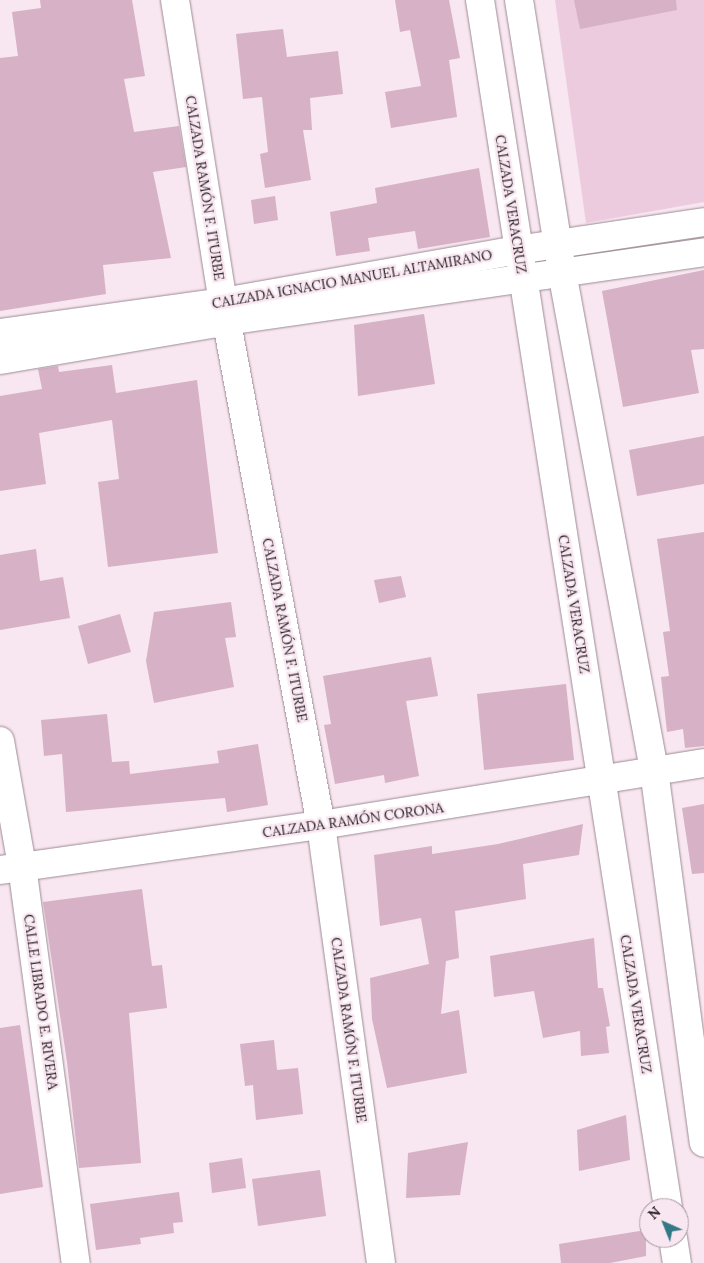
<!DOCTYPE html>
<html>
<head>
<meta charset="utf-8">
<style>
	body { margin:0 }
	#map { position:relative; width:704px; height:1263px; overflow:hidden; background:#f8e6f0; font-family:Lora,serif }
	div>[style] { position:absolute }
	[style*='--x'] { left:calc(var(--x)*1px); top:calc(var(--y)*1px); width:calc(var(--w)*1px); rotate:calc(var(--a)*1deg) }
	.green>* { inset:0; background:#edcbde }
	.building>* { inset:0; background:#d7b1c6 }
	.roads { filter:drop-shadow(0 0 1px #9c8b94) drop-shadow(0 0 1px #9c8b94) }
	.minor>* { height:28px; margin:-14px; padding:0 14px; transform-origin:14px; border-radius:14px; background:#fff }
	span { translate:-50% -50%; white-space:nowrap; text-align:center; line-height:1.15; -webkit-text-stroke:4.5px #f8e6f0; paint-order:stroke }
	.street-label { font-size:14px; color:#272024 }
	.north { position:absolute; left:639px; top:1198px; width:50px; height:50px; box-sizing:border-box; background:#f8e6f0; border:1px solid #a4979e; border-radius:50%; rotate:316deg; font-size:14px; font-weight:700; line-height:20px; text-align:center; color:#272024 }
	.north::after { content:''; display:block; margin:auto; width:18px; height:22px; background:#337985; clip-path:polygon(50% 0,100% 100%,50% 72%,0 100%) }
</style>
</head>
<body>
<div id="map">
	<div class="green">
		<i style="clip-path:polygon(555px 0,704px 0,704px 202px,586px 223px)"></i>
	</div>
	<div class="building">
		<i style="clip-path:polygon(40px 0,132px 0,145px 76px,124px 79px,134px 132px,179px 126px,186px 167px,153px 172px,171px 258px,103px 265px,106px 294px,0 311px,0 58px,18px 56px,12px 12px,41px 8px)"></i>
		<i style="clip-path:polygon(395px 0,449px 0,460px 58px,449px 60px,457px 117px,391px 128px,385px 92px,421px 86px,410px 30px,400px 32px)"></i>
		<i style="clip-path:polygon(574px 0,676px 0,677px 10px,580px 29px)"></i>
		<i style="clip-path:polygon(283px 29px,287px 57px,338px 51px,343px 94px,310px 98px,312px 130px,303px 130px,311px 180px,265px 188px,260px 154px,268px 152px,262px 97px,243px 99px,236px 34px)"></i>
		<i style="clip-path:polygon(479px 168px,490px 237px,418px 249px,415px 231px,368px 238px,370px 251px,336px 256px,330px 212px,377px 203px,375px 188px)"></i>
		<i style="clip-path:polygon(275px 196px,278px 220px,254px 224px,251px 200px)"></i>
		<i style="clip-path:polygon(704px 270px,704px 349px,691px 350px,699px 393px,623px 407px,602px 291px)"></i>
		<i style="clip-path:polygon(424px 314px,435px 384px,358px 396px,354px 325px)"></i>
		<i style="clip-path:polygon(112px 365px,116px 393px,197px 380px,218px 553px,108px 567px,98px 482px,119px 479px,112px 420px,39px 433px,46px 484px,0 491px,0 396px,42px 389px,38px 369px,58px 366px,59px 372px)"></i>
		<i style="clip-path:polygon(704px 436px,704px 484px,637px 496px,629px 450px)"></i>
		<i style="clip-path:polygon(704px 532px,704px 746px,685px 748px,683px 729px,667px 732px,661px 677px,669px 676px,663px 632px,670px 631px,657px 539px)"></i>
		<i style="clip-path:polygon(36px 549px,40px 581px,63px 577px,70px 618px,0 630px,0 555px)"></i>
		<i style="clip-path:polygon(401px 576px,406px 597px,379px 603px,374px 580px)"></i>
		<i style="clip-path:polygon(231px 602px,236px 637px,225px 638px,234px 687px,154px 703px,146px 661px,154px 612px)"></i>
		<i style="clip-path:polygon(120px 614px,131px 652px,88px 664px,78px 626px)"></i>
		<i style="clip-path:polygon(431px 657px,438px 696px,406px 701px,419px 776px,385px 783px,384px 775px,335px 784px,324px 725px,331px 724px,323px 676px)"></i>
		<i style="clip-path:polygon(566px 684px,574px 760px,484px 770px,477px 694px)"></i>
		<i style="clip-path:polygon(107px 714px,112px 762px,129px 761px,130px 774px,219px 763px,217px 751px,258px 744px,268px 805px,227px 812px,225px 798px,66px 812px,62px 754px,44px 756px,41px 720px)"></i>
		<i style="clip-path:polygon(704px 804px,704px 873px,692px 874px,682px 808px)"></i>
		<i style="clip-path:polygon(583px 824px,579px 855px,523px 864px,526px 899px,455px 911px,459px 958px,446px 961px,441px 1014px,459px 1010px,467px 1073px,387px 1088px,372px 1019px,370px 978px,429px 964px,421px 918px,380px 926px,374px 855px,432px 846px,432px 854px,498px 844px)"></i>
		<i style="clip-path:polygon(142px 889px,152px 966px,162px 965px,167px 1008px,129px 1013px,141px 1163px,79px 1168px,67px 1062px,43px 902px)"></i>
		<i style="clip-path:polygon(594px 938px,598px 988px,603px 988px,610px 1026px,606px 1027px,609px 1053px,581px 1056px,580px 1031px,543px 1038px,534px 991px,494px 997px,490px 956px)"></i>
		<i style="clip-path:polygon(20px 1025px,43px 1187px,0 1194px,0 1028px)"></i>
		<i style="clip-path:polygon(274px 1040px,277px 1070px,298px 1068px,303px 1114px,256px 1120px,253px 1085px,245px 1086px,240px 1044px)"></i>
		<i style="clip-path:polygon(626px 1115px,630px 1160px,579px 1171px,577px 1130px)"></i>
		<i style="clip-path:polygon(468px 1142px,460px 1195px,406px 1198px,408px 1153px)"></i>
		<i style="clip-path:polygon(242px 1158px,246px 1188px,212px 1193px,209px 1163px)"></i>
		<i style="clip-path:polygon(320px 1170px,326px 1216px,258px 1226px,252px 1179px)"></i>
		<i style="clip-path:polygon(179px 1192px,183px 1222px,173px 1223px,174px 1233px,140px 1238px,141px 1244px,96px 1250px,90px 1204px)"></i>
		<i style="clip-path:polygon(646px 1230px,646px 1256px,610px 1263px,561px 1263px,559px 1244px)"></i>
	</div>
	<div class="roads">
		<div class="minor">
			<i style="--x:175;--y:0;--w:306;--a:81"></i>
			<i style="--x:223;--y:302;--w:532;--a:79.39"></i>
			<i style="--x:321;--y:825;--w:442;--a:82.2"></i>
			<i style="--x:480;--y:0;--w:1223;--a:81.15"></i>
			<i style="--x:519;--y:0;--w:275;--a:81"></i>
			<i style="--x:562;--y:272;--w:506;--a:79.53"></i>
			<i style="--x:654;--y:770;--w:376;--a:82.4"></i>
			<i style="--x:0;--y:333;--w:225;--a:-7.9"></i>
			<i style="--x:223;--y:302;--w:299;--a:-10"></i>
			<i style="--x:517;--y:250;--w:189;--a:-8.5"></i>
			<i style="--x:0;--y:360;--w:230;--a:-9.7"></i>
			<i style="--x:227;--y:321;--w:482;--a:-8.2"></i>
			<i style="--x:0;--y:741;--w:127;--a:80"></i>
			<i style="--x:22;--y:866;--w:401;--a:82.3"></i>
			<i style="--x:0;--y:870;--w:324;--a:-8"></i>
			<i style="--x:321;--y:825;--w:388;--a:-9.2"></i>
			<i style="--x:673;--y:1238;--w:25;--a:81"></i>
		</div>
	</div>
	<div class="street-label">
		<span style="left:205px;top:188px;rotate:81deg">CALZADA RAMÓN F. ITURBE</span>
		<span style="left:511px;top:204px;rotate:81deg">CALZADA VERACRUZ</span>
		<span style="left:352px;top:279px;rotate:-10deg">CALZADA IGNACIO MANUEL ALTAMIRANO</span>
		<span style="left:574px;top:604px;rotate:81deg">CALZADA VERACRUZ</span>
		<span style="left:285px;top:630px;rotate:79deg">CALZADA RAMÓN F. ITURBE</span>
		<span style="left:353px;top:820px;rotate:-8deg">CALZADA RAMÓN CORONA</span>
		<span style="left:41px;top:1002px;rotate:82deg">CALLE LIBRADO E. RIVERA</span>
		<span style="left:636px;top:1004px;rotate:81deg">CALZADA VERACRUZ</span>
		<span style="left:349px;top:1030px;rotate:82deg">CALZADA RAMÓN F. ITURBE</span>
	</div>
	<div class="north">N</div>
</div>
</body>
</html>
